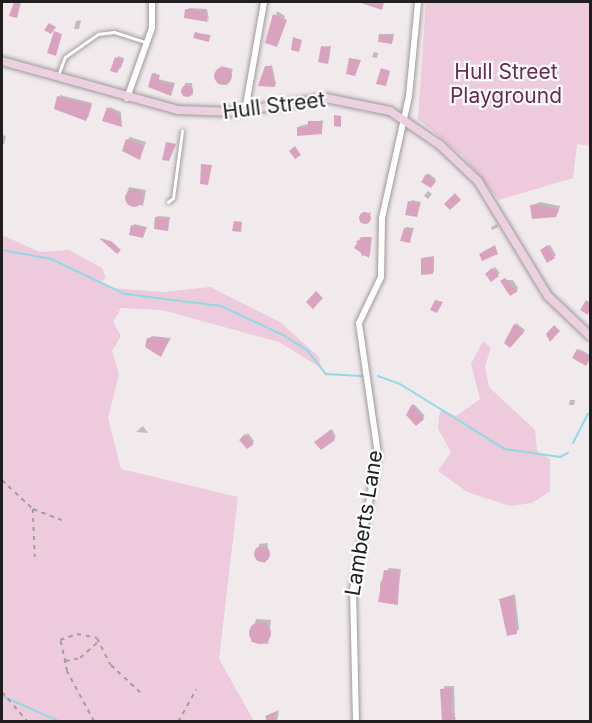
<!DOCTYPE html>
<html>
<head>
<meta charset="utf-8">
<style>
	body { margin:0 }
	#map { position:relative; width:592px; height:723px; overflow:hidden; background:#f1eaed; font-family:Inter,sans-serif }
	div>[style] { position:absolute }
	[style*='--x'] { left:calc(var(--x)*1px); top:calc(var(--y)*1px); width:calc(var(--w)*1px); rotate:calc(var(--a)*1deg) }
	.green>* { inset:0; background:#edcadc }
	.shadow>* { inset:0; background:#0003 }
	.stream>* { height:2px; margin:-1px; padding:0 1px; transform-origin:1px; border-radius:1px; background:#91dae5 }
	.building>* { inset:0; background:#d9a3bf }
	.round { border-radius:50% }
	.path>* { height:1.5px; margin-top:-0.75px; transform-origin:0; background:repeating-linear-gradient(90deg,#a29d9f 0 4.5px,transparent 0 9px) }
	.roads { filter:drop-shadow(0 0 2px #9f989b) drop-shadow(0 0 2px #9f989b) }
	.service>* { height:3px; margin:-1.5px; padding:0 1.5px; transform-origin:1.5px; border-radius:1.5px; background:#fff }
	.minor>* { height:6px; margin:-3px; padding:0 3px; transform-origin:3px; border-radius:3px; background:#fff }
	.secondary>* { height:8px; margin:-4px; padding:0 4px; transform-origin:4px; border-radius:4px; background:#ebd1e0 }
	span { translate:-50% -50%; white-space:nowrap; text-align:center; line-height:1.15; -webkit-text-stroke:4.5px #fff; paint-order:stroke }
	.park-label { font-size:21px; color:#6a2950 }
	.street-label { font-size:21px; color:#201e1f }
	.frame { position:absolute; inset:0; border:3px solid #201e1f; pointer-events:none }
</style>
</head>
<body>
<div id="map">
	<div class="green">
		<i style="clip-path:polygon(426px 2px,590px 2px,590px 146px,577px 144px,573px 178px,499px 200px,462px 155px,418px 119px)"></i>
		<i style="clip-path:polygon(2px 235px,40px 252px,69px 250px,102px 268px,106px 278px,101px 282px,112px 288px,163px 292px,210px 287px,280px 322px,319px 357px,321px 368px,279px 342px,162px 310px,121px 308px,113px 322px,121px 336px,112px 351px,119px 374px,108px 418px,121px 469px,238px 497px,219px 659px,254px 721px,2px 721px)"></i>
		<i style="clip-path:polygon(483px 341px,491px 348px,485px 366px,489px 387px,535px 430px,537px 451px,550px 459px,550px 491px,532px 503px,510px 506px,467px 492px,438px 471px,451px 452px,438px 429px,439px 416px,442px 409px,456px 416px,480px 399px,471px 364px)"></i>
	</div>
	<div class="shadow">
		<i style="clip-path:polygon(189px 8px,207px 9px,209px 19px,187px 10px)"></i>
		<i style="clip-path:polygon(277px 11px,285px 16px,277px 45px,267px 42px)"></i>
		<i style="clip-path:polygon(81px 20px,79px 29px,74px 29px,76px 21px)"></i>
		<i style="clip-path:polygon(196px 33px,211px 35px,210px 38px,208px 40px)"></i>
		<i style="clip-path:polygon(381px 34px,394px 34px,393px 41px,380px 41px)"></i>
		<i style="clip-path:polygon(331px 46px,329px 60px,328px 62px,322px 47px)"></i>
		<i style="clip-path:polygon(374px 52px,378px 53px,377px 58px,372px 57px)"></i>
		<i style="clip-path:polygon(118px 56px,124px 58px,121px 68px,112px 69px)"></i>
		<i style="clip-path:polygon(272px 65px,276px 84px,275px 86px,266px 67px)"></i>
		<i style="clip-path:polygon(221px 66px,233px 69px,227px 85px,217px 83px)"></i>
		<i style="clip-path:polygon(155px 72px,158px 79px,175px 83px,171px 94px,150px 86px)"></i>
		<i style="clip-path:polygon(185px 83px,192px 83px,193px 95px,183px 95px)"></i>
		<i style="clip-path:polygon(60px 95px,92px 103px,88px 118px,55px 108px)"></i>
		<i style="clip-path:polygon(110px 107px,121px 112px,122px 126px,104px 120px)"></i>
		<i style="clip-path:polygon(323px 120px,322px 132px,298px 128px,300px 126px)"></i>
		<i style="clip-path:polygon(2px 135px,6px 136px,4px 144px,2px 144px)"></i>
		<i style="clip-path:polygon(130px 137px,146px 142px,140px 158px,127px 140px)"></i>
		<i style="clip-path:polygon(428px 173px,436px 179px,432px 185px,427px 175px)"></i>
		<i style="clip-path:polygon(129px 187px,146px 190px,143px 206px,125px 199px)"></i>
		<i style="clip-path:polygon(428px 191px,432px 194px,428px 199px,424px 196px)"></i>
		<i style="clip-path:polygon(412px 200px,421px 202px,417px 216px,410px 202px)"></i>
		<i style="clip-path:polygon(540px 202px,560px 206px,558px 213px,531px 206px)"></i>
		<i style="clip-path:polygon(371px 212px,368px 223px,361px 222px,365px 214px)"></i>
		<i style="clip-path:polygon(170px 217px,168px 229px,156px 218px,158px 216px)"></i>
		<i style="clip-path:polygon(134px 224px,147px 227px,143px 237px,133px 226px)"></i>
		<i style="clip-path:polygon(497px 224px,498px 227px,492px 230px,491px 227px)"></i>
		<i style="clip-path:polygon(407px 227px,414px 228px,409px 242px,405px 228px)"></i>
		<i style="clip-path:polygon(372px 237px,370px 255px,362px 256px,356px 241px)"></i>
		<i style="clip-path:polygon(550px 245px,556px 255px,554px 257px,544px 248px)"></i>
		<i style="clip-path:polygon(434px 256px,434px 271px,432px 273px,422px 258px)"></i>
		<i style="clip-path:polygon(495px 267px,500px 273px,492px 280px,487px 274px)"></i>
		<i style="clip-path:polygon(504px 280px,513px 280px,518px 288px,517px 290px)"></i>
		<i style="clip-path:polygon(516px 323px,525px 330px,510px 346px,515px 325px)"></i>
		<i style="clip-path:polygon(152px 336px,171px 338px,161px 355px,149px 339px)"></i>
		<i style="clip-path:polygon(580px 349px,590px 355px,590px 357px,579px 350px)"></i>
		<i style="clip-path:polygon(570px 400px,575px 400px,574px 405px,569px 405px)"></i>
		<i style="clip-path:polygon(414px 404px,425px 416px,416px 424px,408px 415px)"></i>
		<i style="clip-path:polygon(143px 426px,148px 433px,136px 432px)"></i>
		<i style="clip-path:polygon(332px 429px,336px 437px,321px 448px,316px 442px)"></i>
		<i style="clip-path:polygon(248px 433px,254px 441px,247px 447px,241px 440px)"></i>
		<i style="clip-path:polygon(268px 543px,266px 561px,265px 563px,258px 560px,259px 544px)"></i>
		<i style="clip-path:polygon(389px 568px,401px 569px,397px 603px,380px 601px,380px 583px)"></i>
		<i style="clip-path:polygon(515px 594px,519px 629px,516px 632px,500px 599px)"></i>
		<i style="clip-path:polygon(256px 619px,271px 620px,268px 644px,251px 642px)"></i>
		<i style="clip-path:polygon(444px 686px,454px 686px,455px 720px,443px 720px)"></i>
		<i style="clip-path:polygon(279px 710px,277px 722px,267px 722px,269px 717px)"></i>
	</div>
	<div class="stream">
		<i style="--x:2;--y:250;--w:50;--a:10.4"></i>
		<i style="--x:51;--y:259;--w:82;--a:25.3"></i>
		<i style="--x:125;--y:294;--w:97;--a:7.1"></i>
		<i style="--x:221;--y:306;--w:68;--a:25.1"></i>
		<i style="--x:283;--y:335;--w:28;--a:32"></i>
		<i style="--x:307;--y:350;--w:31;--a:52"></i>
		<i style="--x:326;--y:374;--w:36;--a:3"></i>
		<i style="--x:378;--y:376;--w:23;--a:20"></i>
		<i style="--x:400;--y:384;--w:123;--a:31.8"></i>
		<i style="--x:505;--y:449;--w:56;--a:8.3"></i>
		<i style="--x:560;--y:457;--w:9;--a:-27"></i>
		<i style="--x:573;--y:443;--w:33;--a:-63"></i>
		<i style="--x:2;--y:696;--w:64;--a:23.8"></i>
	</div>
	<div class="building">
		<i style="clip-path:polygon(14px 2px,21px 2px,17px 18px,9px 16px)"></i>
		<i style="clip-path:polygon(358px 2px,384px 2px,382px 10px)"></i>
		<i style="clip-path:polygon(185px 9px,205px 10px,208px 22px,184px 18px)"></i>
		<i style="clip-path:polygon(273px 14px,287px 20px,277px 47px,265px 43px)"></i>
		<i style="clip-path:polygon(49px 23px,56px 27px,51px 34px,44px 30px)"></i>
		<i style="clip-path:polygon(54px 31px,62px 34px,56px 56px,47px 53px)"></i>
		<i style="clip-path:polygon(195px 32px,210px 36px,209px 42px,193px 38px)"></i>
		<i style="clip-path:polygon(379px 34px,393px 36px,392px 44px,378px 42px)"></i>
		<i style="clip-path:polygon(293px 37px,302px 40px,299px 52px,291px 50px)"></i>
		<i style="clip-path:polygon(321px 46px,330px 47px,328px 64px,318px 62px)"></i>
		<i style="clip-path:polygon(115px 57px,124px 60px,117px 73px,110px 71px)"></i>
		<i style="clip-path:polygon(349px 58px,361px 60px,355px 76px,346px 74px)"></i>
		<i style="clip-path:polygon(265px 66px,271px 66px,275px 87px,258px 86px)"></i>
		<i class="round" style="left:214px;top:67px;width:18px;height:18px"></i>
		<i style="clip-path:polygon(381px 68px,390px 71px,386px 86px,376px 84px)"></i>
		<i style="clip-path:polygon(152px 73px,160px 75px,158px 81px,174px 85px,171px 96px,148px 87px)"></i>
		<i class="round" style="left:181px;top:85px;width:12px;height:12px"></i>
		<i style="clip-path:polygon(57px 96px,92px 105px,86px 121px,54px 109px)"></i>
		<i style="clip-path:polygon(107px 107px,119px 114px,122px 127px,102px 121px)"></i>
		<i style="clip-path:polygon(334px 115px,341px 116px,341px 127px,334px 126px)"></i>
		<i style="clip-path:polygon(308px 121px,322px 121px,322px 134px,297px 136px,297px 127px,308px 127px)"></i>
		<i style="clip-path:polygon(126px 139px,144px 145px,140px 160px,122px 151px)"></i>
		<i style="clip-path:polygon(166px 142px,176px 144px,169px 161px,162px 160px)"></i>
		<i style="clip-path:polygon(295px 146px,301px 155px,295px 159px,289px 151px)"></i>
		<i style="clip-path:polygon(201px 164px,212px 165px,208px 185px,200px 184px)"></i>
		<i style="clip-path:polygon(426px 174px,436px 181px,431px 188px,421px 182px)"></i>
		<i class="round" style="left:125px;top:189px;width:18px;height:18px"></i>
		<i style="clip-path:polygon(455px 193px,461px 200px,450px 210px,444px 204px)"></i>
		<i style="clip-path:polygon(408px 201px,420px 204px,417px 217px,405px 215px)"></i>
		<i style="clip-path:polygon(530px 205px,537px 204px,559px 209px,556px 217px,532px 219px)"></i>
		<i class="round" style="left:359px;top:212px;width:12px;height:12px"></i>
		<i style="clip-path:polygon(155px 217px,169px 219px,168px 231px,154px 229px)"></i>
		<i style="clip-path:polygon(234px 221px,242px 222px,241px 232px,232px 231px)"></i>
		<i style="clip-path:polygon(131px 225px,146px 228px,143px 238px,129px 235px)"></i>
		<i style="clip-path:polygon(404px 228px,413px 230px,410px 243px,400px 241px)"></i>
		<i style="clip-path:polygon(361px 237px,371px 237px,369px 258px,354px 248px)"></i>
		<i style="clip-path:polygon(99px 238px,111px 241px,121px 250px,117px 254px)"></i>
		<i style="clip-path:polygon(495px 245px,498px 254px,482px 261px,479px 254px)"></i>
		<i style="clip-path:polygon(548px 245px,555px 258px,547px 263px,540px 250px)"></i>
		<i style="clip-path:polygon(421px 258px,433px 258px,433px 274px,421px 275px)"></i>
		<i style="clip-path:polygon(492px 268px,499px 276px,491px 282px,485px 274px)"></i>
		<i style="clip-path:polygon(505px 278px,518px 291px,510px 296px,500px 281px)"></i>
		<i style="clip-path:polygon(316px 291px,323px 298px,313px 309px,306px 302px)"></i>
		<i style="clip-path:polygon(435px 300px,443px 302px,437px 313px,430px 310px)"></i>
		<i style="clip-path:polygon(586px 300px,591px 303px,588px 315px,580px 310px)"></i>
		<i style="clip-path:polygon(514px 324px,524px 332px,510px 348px,504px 343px)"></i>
		<i style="clip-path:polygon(554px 325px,560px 331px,550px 342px,546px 334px)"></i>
		<i style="clip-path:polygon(160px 337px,169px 340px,161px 357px,145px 347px,147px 338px)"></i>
		<i style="clip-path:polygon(577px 349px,591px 357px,586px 366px,572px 358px)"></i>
		<i style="clip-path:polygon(412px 404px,424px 419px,416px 426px,406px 415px)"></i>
		<i style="clip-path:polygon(330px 430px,335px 440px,321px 450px,314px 442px)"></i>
		<i style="clip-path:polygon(245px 434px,254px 444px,247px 449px,239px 440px)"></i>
		<i class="round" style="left:254px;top:546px;width:16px;height:16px"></i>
		<i style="clip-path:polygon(384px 570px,399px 571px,398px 605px,378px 602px)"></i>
		<i style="clip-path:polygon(513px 596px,517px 634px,507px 636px,499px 599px)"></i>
		<i class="round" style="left:249px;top:622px;width:22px;height:22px"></i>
		<i style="clip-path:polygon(452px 688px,451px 714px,457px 719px,442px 721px,440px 689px)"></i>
		<i style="clip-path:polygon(277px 711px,274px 722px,267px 722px,265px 716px)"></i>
	</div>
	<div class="path">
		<i style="--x:2;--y:480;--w:42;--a:43.1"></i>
		<i style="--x:33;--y:509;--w:48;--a:87.6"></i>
		<i style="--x:33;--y:509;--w:31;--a:21"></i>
		<i style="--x:65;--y:661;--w:15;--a:-11"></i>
		<i style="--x:80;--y:658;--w:24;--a:-42"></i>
		<i style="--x:2;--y:692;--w:40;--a:49"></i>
		<i style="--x:94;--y:722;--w:57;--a:-118.4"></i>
		<i style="--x:67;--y:672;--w:33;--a:-102"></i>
		<i style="--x:60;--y:640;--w:18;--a:-19"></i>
		<i style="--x:77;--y:634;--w:20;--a:11"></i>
		<i style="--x:97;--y:638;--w:30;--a:63"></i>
		<i style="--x:111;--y:665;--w:40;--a:43"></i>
		<i style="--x:178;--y:722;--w:37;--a:-61"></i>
	</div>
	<div class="roads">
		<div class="service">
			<i style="--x:58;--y:75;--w:19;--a:-69"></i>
			<i style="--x:65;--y:57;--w:40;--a:-34.9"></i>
			<i style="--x:98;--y:34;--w:16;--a:-7"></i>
			<i style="--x:114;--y:32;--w:33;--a:18"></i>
			<i style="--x:168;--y:202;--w:6;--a:-39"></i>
			<i style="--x:173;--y:198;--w:68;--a:-82.3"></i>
		</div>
		<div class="minor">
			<i style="--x:127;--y:98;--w:74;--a:-70.3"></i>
			<i style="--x:152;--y:28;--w:26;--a:-90"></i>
			<i style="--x:245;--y:111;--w:111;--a:-80.1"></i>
			<i style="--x:356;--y:722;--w:132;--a:-91.3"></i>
			<i style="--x:353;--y:590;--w:138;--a:-79.6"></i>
			<i style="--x:378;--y:454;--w:132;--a:-98.3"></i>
			<i style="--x:359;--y:323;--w:51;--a:-64.4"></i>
			<i style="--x:381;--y:277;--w:59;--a:-89"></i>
			<i style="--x:382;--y:218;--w:125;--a:-77.5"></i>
			<i style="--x:409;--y:96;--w:94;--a:-84.5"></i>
		</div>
		<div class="secondary">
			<i style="--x:2;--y:61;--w:183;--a:15.6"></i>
			<i style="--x:178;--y:110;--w:56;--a:2"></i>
			<i style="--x:234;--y:112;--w:93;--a:-8.7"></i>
			<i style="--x:326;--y:98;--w:65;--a:11.5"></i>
			<i style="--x:390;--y:111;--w:60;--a:34.2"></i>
			<i style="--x:440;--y:145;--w:52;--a:43.5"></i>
			<i style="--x:478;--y:181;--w:135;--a:58.7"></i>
			<i style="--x:548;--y:296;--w:58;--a:43.6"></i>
		</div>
	</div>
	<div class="park-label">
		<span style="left:506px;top:84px">Hull Street<br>Playground</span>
	</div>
	<div class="street-label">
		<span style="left:274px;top:106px;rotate:-7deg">Hull Street</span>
		<span style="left:364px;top:523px;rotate:-81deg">Lamberts Lane</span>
	</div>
	<div class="frame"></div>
</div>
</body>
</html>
